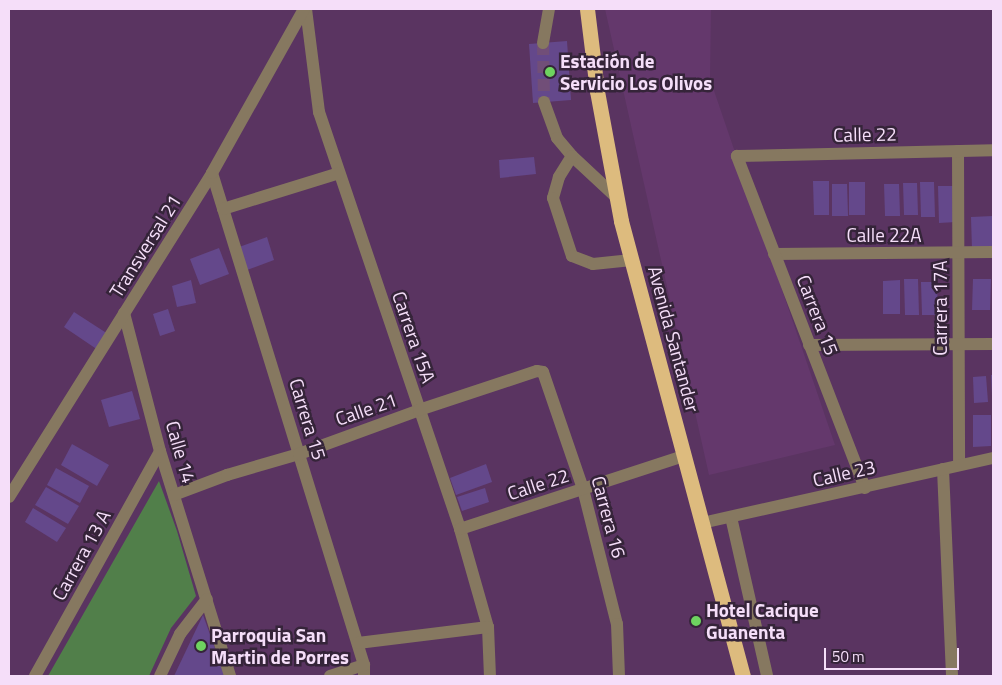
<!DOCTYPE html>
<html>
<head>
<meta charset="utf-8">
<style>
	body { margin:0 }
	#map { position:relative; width:1002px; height:685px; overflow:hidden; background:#5a3461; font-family:"Titillium Web",sans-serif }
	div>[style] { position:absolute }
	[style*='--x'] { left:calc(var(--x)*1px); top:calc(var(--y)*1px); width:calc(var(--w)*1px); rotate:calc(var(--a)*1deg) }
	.built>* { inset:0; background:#64386c }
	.green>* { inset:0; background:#517f4a }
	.building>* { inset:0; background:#64488b }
	.minor-tunnel>* { height:12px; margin-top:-6px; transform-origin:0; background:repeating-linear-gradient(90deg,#714e78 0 12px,transparent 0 18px) }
	.minor>* { height:12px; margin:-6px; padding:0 6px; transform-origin:6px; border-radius:6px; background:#867860 }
	.highway>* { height:15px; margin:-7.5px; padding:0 7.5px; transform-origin:7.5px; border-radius:7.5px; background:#ddbb7e }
	.dots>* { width:14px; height:14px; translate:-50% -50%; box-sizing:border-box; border:2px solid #352439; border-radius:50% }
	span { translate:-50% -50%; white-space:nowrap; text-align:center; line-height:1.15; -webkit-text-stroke:5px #352439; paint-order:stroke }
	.poi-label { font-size:19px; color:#f5def9; font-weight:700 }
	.left { translate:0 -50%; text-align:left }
	.street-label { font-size:19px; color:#f5def9 }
	.frame { position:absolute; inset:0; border:10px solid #f5def9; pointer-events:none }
	.scale { position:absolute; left:824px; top:648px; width:135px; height:22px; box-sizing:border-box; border:2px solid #f5def9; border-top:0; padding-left:6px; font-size:15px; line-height:18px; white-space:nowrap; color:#f5def9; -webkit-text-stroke:4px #352439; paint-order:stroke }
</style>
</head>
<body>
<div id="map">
	<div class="built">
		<i style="clip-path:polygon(605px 9px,711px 9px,710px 79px,835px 445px,709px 475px)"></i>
	</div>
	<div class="green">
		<i style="clip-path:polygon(159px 481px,177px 531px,196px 596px,171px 628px,149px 676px,48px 676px)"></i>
	</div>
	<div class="building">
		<i style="clip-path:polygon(567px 41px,571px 100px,533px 103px,529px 44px)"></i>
		<i style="clip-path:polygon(534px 157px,536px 174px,500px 178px,499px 160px)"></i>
		<i style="clip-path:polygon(813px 181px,829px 181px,829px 215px,814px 215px)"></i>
		<i style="clip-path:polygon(849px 182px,865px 182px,865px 215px,849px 215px)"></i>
		<i style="clip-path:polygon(920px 182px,934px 182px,935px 217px,921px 217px)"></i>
		<i style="clip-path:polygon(903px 183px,917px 183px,918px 215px,904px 215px)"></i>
		<i style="clip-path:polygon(832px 184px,847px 184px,848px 216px,832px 216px)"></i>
		<i style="clip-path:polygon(884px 184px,899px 184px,900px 216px,885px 216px)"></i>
		<i style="clip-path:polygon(938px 186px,956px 186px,956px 222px,939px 223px)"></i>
		<i style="clip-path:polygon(993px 216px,993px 249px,972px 250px,971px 217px)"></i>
		<i style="clip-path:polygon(267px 237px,274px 260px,247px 270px,239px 247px)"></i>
		<i style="clip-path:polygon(219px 248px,229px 274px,200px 285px,190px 259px)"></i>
		<i style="clip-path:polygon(904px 279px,918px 279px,919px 315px,905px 315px)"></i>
		<i style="clip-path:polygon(973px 279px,991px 279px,990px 310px,972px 310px)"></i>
		<i style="clip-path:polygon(191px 280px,196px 303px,177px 307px,172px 286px)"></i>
		<i style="clip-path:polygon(900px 280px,900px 314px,883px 314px,883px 281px)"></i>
		<i style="clip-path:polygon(921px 282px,937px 282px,938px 315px,922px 315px)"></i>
		<i style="clip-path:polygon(168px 309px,175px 331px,160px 336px,153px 314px)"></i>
		<i style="clip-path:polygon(74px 312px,108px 334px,98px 350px,64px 327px)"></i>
		<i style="clip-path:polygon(991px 375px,993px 375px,993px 396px,992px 396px)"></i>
		<i style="clip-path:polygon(986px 376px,988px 402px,974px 403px,973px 377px)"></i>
		<i style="clip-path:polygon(132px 391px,140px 419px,109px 427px,101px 400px)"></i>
		<i style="clip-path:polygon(973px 415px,991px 415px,991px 446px,973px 447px)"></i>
		<i style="clip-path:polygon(72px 444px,109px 465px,97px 486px,61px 465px)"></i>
		<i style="clip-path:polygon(486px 464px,492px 482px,456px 495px,450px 478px)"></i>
		<i style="clip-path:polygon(56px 468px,89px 486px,80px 503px,47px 485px)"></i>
		<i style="clip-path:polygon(46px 487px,79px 506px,68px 524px,35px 505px)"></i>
		<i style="clip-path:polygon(485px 488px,489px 502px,462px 511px,457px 497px)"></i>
		<i style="clip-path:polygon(33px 508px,66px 528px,57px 542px,25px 522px)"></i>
		<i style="clip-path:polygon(203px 615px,225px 676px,174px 676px)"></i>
	</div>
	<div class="minor-tunnel">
		<i style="--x:543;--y:43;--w:59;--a:89"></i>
	</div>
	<div class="minor">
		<i style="--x:306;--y:9;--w:104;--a:82.8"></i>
		<i style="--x:319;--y:112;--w:440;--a:71.3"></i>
		<i style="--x:460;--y:529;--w:102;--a:74.1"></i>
		<i style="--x:488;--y:627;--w:49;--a:87.7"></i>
		<i style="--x:543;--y:43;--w:35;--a:-80"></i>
		<i style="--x:544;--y:102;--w:38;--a:70"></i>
		<i style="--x:557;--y:138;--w:23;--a:50"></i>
		<i style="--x:572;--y:156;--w:60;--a:43"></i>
		<i style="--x:958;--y:151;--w:314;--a:89.8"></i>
		<i style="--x:572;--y:156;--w:25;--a:122"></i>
		<i style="--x:559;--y:177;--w:22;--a:106"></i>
		<i style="--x:553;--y:198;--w:61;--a:71.9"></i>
		<i style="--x:572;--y:256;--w:22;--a:21"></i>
		<i style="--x:593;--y:264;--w:39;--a:-6"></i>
		<i style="--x:212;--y:173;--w:515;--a:72.83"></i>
		<i style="--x:364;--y:665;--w:11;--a:90"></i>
		<i style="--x:223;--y:209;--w:121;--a:-17.2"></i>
		<i style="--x:774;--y:254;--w:219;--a:-0.5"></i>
		<i style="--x:124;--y:313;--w:143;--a:75.4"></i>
		<i style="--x:160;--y:451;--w:236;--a:72.7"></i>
		<i style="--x:809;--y:345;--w:184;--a:-0.3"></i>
		<i style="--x:943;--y:469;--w:207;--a:87.5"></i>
		<i style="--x:865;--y:488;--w:356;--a:-111.1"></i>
		<i style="--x:737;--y:156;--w:256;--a:-1.3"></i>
		<i style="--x:174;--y:495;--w:57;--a:-20.7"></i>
		<i style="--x:227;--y:475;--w:75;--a:-16.3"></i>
		<i style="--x:299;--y:454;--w:128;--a:-20.1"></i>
		<i style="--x:419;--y:410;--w:124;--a:-18.3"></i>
		<i style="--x:537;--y:371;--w:6;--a:9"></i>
		<i style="--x:543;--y:372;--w:124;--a:71.1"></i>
		<i style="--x:583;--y:489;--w:139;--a:75.9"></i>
		<i style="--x:617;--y:624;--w:52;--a:87.8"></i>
		<i style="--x:9;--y:497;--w:382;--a:-57.9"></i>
		<i style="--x:212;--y:173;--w:188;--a:-60.7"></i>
		<i style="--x:731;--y:517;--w:163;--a:77.2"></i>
		<i style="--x:702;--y:523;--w:298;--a:-12.6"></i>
		<i style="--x:460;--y:529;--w:236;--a:-18.1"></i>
		<i style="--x:358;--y:643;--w:131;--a:-7"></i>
		<i style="--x:35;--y:676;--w:257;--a:-60.9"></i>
		<i style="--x:160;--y:676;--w:47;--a:-64.5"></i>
		<i style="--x:180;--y:634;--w:44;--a:-52.4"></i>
		<i style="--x:330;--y:676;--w:36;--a:-18"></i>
	</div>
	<div class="highway">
		<i style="--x:587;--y:9;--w:83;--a:83"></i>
		<i style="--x:597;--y:91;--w:132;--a:79.5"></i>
		<i style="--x:621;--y:221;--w:471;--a:75"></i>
	</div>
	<div class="dots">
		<i style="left:550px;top:72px;background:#6ed360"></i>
		<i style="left:696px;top:621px;background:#6ed360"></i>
		<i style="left:201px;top:646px;background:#6ed360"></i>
	</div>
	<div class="poi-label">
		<span class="left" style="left:560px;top:72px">Estación de<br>Servicio Los Olivos</span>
		<span class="left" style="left:706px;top:621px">Hotel Cacique<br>Guanenta</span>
		<span class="left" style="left:211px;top:646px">Parroquia San<br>Martin de Porres</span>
	</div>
	<div class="street-label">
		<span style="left:865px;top:134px;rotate:-1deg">Calle 22</span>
		<span style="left:884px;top:235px">Calle 22A</span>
		<span style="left:145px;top:246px;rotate:-58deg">Transversal 21</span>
		<span style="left:940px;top:308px;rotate:-90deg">Carrera 17A</span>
		<span style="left:818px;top:315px;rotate:69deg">Carrera 15</span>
		<span style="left:414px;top:337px;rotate:71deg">Carrera 15A</span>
		<span style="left:674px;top:339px;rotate:75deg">Avenida Santander</span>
		<span style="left:366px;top:409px;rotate:-19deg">Calle 21</span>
		<span style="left:308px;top:419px;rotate:73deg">Carrera 15</span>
		<span style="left:181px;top:452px;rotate:74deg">Calle 14</span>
		<span style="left:844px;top:473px;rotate:-13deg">Calle 23</span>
		<span style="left:538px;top:484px;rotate:-18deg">Calle 22</span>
		<span style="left:609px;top:517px;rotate:75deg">Carrera 16</span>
		<span style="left:81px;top:555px;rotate:-61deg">Carrera 13 A</span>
	</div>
	<div class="frame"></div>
	<div class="scale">50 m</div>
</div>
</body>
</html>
